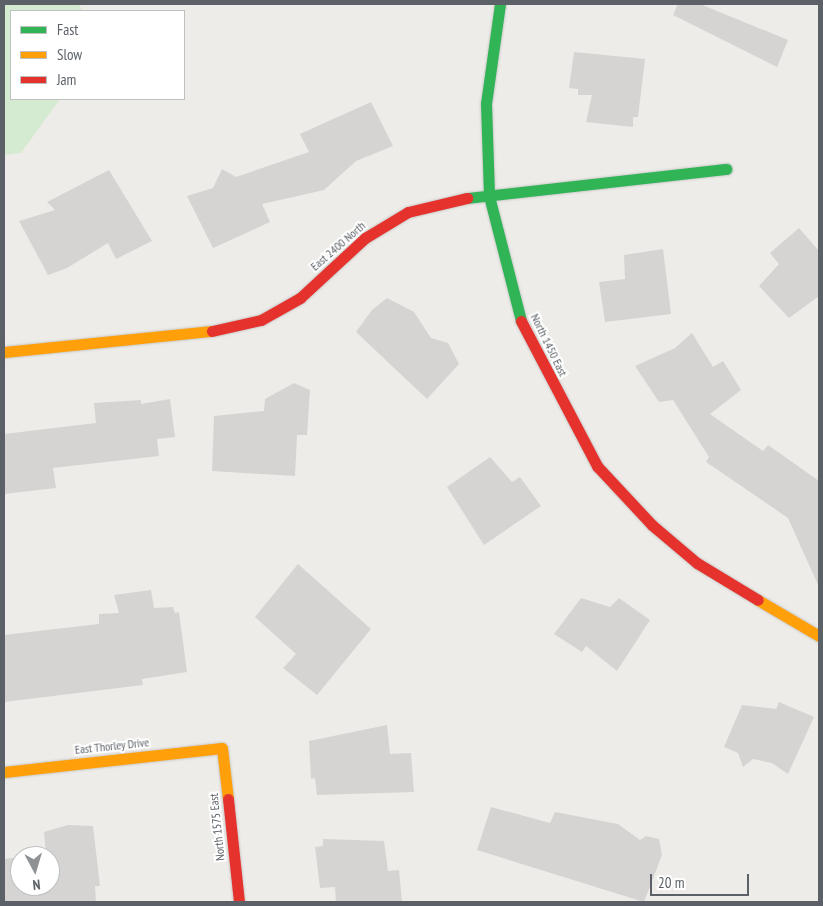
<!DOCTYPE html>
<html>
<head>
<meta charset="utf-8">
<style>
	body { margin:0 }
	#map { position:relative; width:823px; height:906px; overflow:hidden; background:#edece8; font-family:"PT Sans Narrow",sans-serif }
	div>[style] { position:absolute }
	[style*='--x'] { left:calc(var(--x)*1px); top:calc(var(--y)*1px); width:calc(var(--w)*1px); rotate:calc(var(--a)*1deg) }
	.green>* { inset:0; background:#d5ebd1 }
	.building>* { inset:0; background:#d5d4d2 }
	.roads { filter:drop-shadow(0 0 1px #c9c9c9) drop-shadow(0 0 1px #c9c9c9) }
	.fast>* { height:11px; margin:-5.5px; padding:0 5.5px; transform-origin:5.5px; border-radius:5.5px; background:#30b455 }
	.slow>* { height:11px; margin:-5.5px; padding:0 5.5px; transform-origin:5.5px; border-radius:5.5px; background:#ff9f0a }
	.jam>* { height:11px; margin:-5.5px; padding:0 5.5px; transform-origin:5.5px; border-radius:5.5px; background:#e5322d }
	span { translate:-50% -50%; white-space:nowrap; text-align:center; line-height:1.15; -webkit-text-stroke:4px #fff; paint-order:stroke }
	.street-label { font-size:12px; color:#5c6167 }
	.frame { position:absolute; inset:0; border:5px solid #5c6167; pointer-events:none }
	.legend { position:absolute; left:10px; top:10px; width:175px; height:90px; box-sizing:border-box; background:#fff; border:1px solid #bec0c2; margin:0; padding:6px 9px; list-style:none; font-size:15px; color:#5c6167 }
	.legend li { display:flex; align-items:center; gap:10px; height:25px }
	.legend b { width:25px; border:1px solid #bec0c2 }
	.north { position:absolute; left:10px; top:846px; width:50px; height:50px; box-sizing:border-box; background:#fff; border:1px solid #bec0c2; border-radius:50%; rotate:174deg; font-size:14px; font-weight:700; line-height:20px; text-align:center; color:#5c6167 }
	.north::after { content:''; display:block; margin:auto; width:18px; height:22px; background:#8f9294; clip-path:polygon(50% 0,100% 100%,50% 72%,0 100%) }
	.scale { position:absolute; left:650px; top:874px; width:99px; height:22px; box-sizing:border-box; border:2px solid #5c6167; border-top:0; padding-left:6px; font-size:15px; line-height:18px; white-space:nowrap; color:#5c6167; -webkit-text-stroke:4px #fff; paint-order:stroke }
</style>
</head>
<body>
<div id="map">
	<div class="green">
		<i style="clip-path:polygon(4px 4px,79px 4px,82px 11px,11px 11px,11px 99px,60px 99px,21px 153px,4px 155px)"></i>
	</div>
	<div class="building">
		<i style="clip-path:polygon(678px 4px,700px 4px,788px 40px,777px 67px,673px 15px)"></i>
		<i style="clip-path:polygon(574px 52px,645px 59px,638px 117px,633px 117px,633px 127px,586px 122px,592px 95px,578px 95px,578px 89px,569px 88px)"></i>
		<i style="clip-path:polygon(371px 102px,393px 146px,356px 161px,324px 190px,262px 204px,270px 222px,213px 248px,187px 196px,213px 188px,222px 169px,236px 177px,309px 152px,300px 134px)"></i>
		<i style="clip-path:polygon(109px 170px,152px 241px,116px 259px,108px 243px,67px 268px,48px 275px,19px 221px,55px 210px,47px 202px)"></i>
		<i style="clip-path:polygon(799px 228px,819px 251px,819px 296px,789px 318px,759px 286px,779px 264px,770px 253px)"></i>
		<i style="clip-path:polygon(663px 249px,671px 314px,605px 322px,599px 282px,625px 279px,624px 255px)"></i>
		<i style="clip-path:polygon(387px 298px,414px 312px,431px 338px,448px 343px,459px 364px,427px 399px,356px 332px,372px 310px)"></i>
		<i style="clip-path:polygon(692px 333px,713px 367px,723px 361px,741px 390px,710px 414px,763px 451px,768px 445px,819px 481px,819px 587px,788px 518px,706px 462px,709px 457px,673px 400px,659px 402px,635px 366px,675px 348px)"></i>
		<i style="clip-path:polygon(294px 383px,310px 390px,307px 435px,297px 435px,295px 476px,212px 471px,214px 416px,264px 411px,265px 399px)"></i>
		<i style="clip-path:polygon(170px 399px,175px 437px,157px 439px,159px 456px,53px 468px,56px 488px,4px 494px,4px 434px,96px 423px,94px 403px,141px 400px,141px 404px)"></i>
		<i style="clip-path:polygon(490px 457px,512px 482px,520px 477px,541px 506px,484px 545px,447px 487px)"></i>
		<i style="clip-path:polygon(298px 564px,371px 629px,317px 695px,283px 668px,296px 654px,255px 617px)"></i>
		<i style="clip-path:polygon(151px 590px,154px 608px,173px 607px,175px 613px,179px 612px,187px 672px,142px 679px,143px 685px,4px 702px,4px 635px,99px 624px,99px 614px,119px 613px,114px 595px)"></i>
		<i style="clip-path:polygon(581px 598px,610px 607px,619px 598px,650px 620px,617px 671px,586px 646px,582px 652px,554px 634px)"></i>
		<i style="clip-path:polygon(779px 702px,814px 717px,788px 774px,772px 763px,753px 759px,743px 767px,738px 753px,724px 747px,742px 705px,776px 709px)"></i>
		<i style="clip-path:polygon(387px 725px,390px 754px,411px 753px,414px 792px,317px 795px,315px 778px,311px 779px,309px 741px)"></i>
		<i style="clip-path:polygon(491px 807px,550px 823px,555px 812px,618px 824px,640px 840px,646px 836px,659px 839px,662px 855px,644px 902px,477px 850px)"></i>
		<i style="clip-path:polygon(68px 825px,93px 826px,100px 886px,95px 886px,96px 902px,4px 902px,4px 859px,20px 857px,20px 886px,50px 886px,50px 856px,28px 856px,46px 854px,44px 832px)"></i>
		<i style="clip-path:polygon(323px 839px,384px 841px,388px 871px,399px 870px,402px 902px,336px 902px,335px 887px,320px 888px,315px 847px,323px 846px)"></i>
	</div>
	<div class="roads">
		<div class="fast">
			<i style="--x:500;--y:4;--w:101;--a:98"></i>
			<i style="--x:486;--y:104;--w:92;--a:88.1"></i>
			<i style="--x:489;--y:196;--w:129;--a:75.6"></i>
			<i style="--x:467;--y:198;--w:261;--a:-6.4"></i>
		</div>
		<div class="slow">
			<i style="--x:4;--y:352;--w:209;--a:-5.8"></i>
			<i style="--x:758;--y:600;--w:71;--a:30.5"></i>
			<i style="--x:4;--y:772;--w:219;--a:-6.3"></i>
			<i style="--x:222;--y:748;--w:51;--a:83.3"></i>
		</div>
		<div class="jam">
			<i style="--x:521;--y:321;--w:164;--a:62.3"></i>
			<i style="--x:597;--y:466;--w:81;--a:47"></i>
			<i style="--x:652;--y:525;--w:59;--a:40.2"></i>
			<i style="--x:697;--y:563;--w:71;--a:31.2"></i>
			<i style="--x:212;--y:331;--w:50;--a:-12.7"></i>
			<i style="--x:261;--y:320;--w:45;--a:-29.4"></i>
			<i style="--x:300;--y:298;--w:88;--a:-42.7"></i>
			<i style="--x:365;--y:238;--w:50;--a:-31.2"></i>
			<i style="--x:408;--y:212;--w:61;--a:-13.3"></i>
			<i style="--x:228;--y:799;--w:104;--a:83.9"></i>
		</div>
	</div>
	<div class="street-label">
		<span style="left:338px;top:246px;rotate:-41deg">East 2400 North</span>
		<span style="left:549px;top:345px;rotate:64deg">North 1450 East</span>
		<span style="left:112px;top:746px;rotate:-6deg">East Thorley Drive</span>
		<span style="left:217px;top:827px;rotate:-96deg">North 1575 East</span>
	</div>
	<div class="frame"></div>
	<ul class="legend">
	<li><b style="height:6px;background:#30b455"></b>Fast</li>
	<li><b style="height:6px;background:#ff9f0a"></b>Slow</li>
	<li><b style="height:6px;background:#e5322d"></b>Jam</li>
	</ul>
	<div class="north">N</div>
	<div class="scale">20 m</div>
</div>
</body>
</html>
